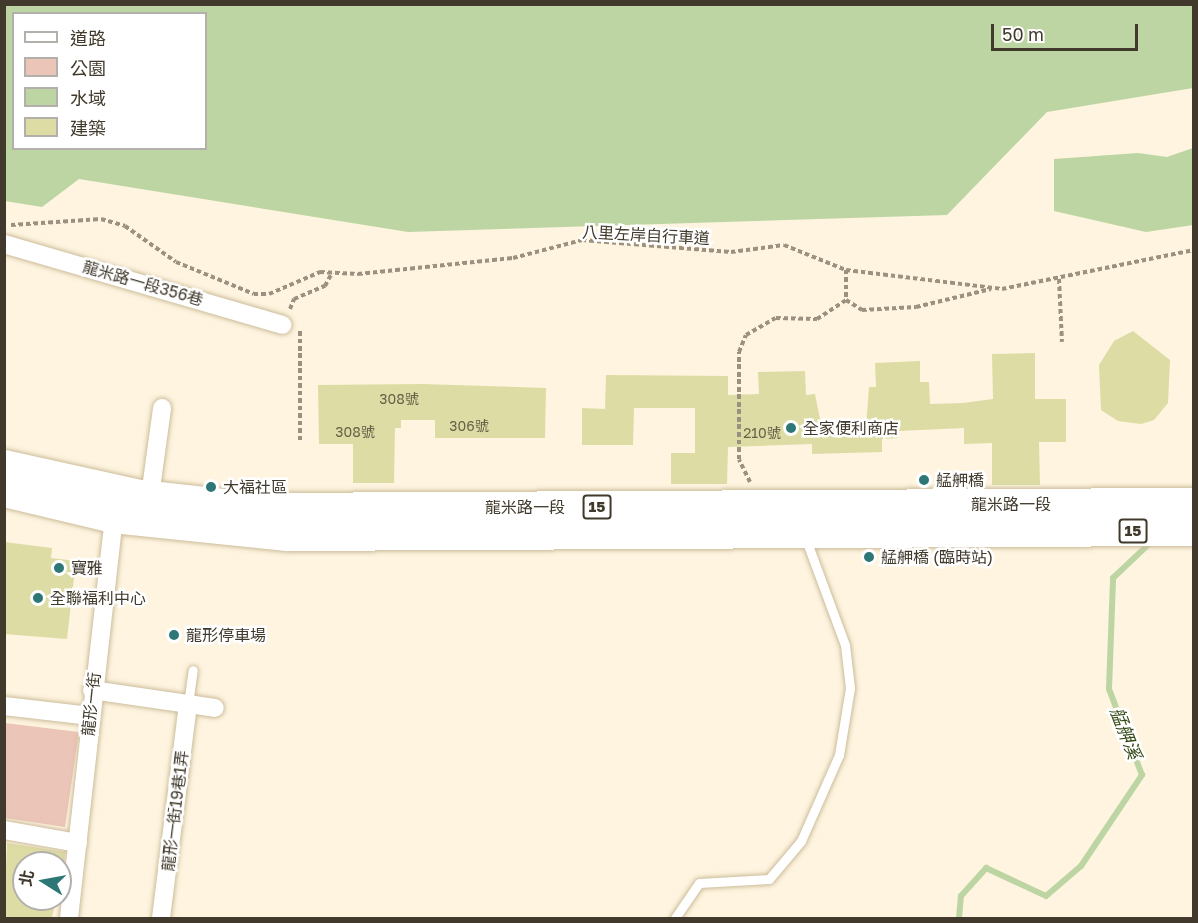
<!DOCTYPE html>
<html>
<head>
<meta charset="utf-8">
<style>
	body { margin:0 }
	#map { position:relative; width:1198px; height:923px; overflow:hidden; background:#fef4df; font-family:"Golos Text","Noto Sans TC",sans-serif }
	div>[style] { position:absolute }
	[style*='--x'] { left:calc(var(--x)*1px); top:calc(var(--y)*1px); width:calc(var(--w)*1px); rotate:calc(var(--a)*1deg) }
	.green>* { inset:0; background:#ebc5b7 }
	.water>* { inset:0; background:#bcd5a2 }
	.stream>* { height:6px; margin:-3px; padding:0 3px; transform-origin:3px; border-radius:3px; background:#bcd5a2 }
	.building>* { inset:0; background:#dddca4 }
	.path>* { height:4px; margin-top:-2px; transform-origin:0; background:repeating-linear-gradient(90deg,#9a9180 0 4.5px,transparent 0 7.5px) }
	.roads { filter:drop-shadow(0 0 2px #ccbc9a) drop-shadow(0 0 2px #ccbc9a) }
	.service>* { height:9px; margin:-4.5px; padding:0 4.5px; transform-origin:4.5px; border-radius:4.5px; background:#fff }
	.minor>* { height:18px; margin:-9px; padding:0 9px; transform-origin:9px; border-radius:9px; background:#fff }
	.primary>* { height:30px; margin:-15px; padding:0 15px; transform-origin:15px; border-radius:15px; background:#fff }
	.dots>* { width:16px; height:16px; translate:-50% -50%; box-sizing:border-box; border:3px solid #fff; border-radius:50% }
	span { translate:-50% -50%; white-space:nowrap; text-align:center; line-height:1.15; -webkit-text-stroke:5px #fff; paint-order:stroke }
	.number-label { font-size:14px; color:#68624a }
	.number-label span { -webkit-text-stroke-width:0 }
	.shield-label span { padding:2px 4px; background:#fff; border:2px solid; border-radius:4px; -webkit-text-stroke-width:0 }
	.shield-label { font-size:15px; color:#413a2c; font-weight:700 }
	.street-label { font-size:16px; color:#413a2c }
	.poi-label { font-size:16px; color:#413a2c }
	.left { translate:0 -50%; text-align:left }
	.water-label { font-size:18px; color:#334914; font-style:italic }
	.frame { position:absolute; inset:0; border:6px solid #413a2c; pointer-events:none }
	.legend { position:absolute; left:12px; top:12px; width:195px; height:138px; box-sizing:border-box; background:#fff; border:2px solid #b3b0ab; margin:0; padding:8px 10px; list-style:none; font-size:18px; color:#413a2c }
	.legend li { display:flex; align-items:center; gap:12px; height:30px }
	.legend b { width:30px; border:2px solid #b3b0ab }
	.north { position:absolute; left:12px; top:851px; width:60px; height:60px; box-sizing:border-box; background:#fff; border:2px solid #b3b0ab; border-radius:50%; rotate:281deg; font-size:16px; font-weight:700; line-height:24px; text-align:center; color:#413a2c }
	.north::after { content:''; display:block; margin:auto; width:21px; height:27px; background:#2e7777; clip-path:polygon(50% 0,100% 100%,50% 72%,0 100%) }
	.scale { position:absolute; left:991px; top:24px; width:147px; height:27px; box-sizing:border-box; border:3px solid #413a2c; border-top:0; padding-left:8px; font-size:18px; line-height:21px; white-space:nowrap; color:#413a2c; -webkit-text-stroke:4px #fff; paint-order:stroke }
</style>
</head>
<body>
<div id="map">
	<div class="green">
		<i style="clip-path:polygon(5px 723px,79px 732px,65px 827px,5px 818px)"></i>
	</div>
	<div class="water">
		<i style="clip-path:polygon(evenodd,4px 5px,1193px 5px,1193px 88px,1047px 112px,947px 215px,408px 232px,79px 179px,42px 207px,5px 201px,4px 5px,14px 14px,206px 14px,206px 148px,14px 148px,14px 14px)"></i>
		<i style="clip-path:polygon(1193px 148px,1193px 225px,1146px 232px,1054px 211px,1054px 159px,1138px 153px,1167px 157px)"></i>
	</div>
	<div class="stream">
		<i style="--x:959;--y:918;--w:22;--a:-85"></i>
		<i style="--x:961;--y:896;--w:38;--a:-48"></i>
		<i style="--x:986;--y:868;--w:66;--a:25"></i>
		<i style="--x:1046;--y:896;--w:46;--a:-40.6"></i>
		<i style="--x:1081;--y:866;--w:110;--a:-56.2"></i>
		<i style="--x:1142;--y:775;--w:92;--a:-111"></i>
		<i style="--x:1109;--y:689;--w:111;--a:-87.9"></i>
		<i style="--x:1113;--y:578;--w:54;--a:-43.5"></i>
	</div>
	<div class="building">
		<i style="clip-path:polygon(1133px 331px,1170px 360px,1168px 403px,1154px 420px,1141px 424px,1118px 421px,1101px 410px,1099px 365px,1114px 341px)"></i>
		<i style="clip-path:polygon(1035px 353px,1035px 399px,1066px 399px,1066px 442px,1039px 442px,1040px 485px,992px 485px,992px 443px,964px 444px,964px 428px,899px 431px,899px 438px,882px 439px,882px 452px,812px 454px,812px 444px,728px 447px,727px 484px,671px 484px,671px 453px,695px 453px,695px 408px,634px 408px,633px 445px,582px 445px,582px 408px,605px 409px,606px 375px,728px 376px,728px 395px,759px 394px,758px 372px,805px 371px,806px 395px,815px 394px,822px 429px,866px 427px,869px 387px,876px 387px,875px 363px,920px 361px,920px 382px,929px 382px,930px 404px,963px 403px,993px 399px,992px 354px)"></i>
		<i style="clip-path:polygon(422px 384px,546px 388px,545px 438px,435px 438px,435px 420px,401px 420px,401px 428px,395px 428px,394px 483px,353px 483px,353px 444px,319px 444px,318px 385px)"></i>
		<i style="clip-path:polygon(4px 542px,52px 548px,51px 558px,76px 561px,67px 639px,4px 634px)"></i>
		<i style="clip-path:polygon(7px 843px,65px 852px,64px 863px,24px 863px,24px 899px,56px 899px,52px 918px,4px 918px)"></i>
	</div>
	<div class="path">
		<i style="--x:11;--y:225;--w:90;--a:-3.8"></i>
		<i style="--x:101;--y:219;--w:25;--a:16"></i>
		<i style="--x:125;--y:226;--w:62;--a:35.2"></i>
		<i style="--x:176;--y:262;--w:84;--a:22.3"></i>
		<i style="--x:254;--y:294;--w:15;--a:0"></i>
		<i style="--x:269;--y:294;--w:56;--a:-23.3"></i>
		<i style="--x:320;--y:272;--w:38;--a:3"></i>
		<i style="--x:358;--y:274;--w:156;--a:-5.9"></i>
		<i style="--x:513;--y:258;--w:71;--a:-14.6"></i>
		<i style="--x:582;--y:240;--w:149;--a:4.6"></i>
		<i style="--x:731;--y:252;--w:53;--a:-7.5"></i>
		<i style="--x:784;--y:245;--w:67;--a:22"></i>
		<i style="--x:846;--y:270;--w:157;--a:6.9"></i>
		<i style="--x:1002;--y:289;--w:196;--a:-11.5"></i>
		<i style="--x:846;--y:270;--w:30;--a:90"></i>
		<i style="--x:846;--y:300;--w:19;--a:32"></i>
		<i style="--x:862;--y:310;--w:54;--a:-3.2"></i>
		<i style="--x:916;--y:307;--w:77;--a:-13.5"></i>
		<i style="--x:1059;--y:279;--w:63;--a:87.3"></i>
		<i style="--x:290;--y:309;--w:11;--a:-68"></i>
		<i style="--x:294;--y:299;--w:34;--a:-23"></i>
		<i style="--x:325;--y:286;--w:15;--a:-62"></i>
		<i style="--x:300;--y:331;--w:111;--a:90"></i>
		<i style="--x:750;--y:482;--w:25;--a:-116"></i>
		<i style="--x:739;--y:459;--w:107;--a:-90"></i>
		<i style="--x:739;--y:352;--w:18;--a:-68"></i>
		<i style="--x:746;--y:335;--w:34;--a:-30"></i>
		<i style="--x:776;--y:318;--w:41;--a:1.4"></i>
		<i style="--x:817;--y:319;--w:35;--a:-33"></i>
	</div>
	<div class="roads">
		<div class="service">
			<i style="--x:188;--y:704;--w:34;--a:-82"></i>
			<i style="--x:675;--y:918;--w:42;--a:-55.6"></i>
			<i style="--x:699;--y:883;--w:70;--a:-3.3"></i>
			<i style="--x:769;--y:879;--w:50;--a:-49.9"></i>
			<i style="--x:801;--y:841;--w:94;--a:-66.2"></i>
			<i style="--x:839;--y:755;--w:68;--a:-80.7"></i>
			<i style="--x:850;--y:688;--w:43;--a:-96.6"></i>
			<i style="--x:845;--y:645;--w:115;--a:-110.3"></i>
		</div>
		<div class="minor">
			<i style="--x:4;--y:244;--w:290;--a:16.2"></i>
			<i style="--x:150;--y:496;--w:89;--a:-82.2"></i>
			<i style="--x:92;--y:690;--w:124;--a:8.3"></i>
			<i style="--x:4;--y:706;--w:87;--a:6.6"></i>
			<i style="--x:4;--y:830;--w:75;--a:10"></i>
			<i style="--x:69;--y:918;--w:412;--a:-83.6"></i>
			<i style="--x:161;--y:918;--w:216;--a:-82.8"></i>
		</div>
		<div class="primary">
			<i style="--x:4;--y:465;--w:140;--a:12.4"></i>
			<i style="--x:141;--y:495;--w:121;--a:6.2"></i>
			<i style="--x:261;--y:508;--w:933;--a:-0.31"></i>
			<i style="--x:4;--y:492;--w:112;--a:13.4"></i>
			<i style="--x:113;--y:518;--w:175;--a:5.9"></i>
			<i style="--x:287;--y:536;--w:907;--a:-0.32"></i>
		</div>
	</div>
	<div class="dots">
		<i style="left:791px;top:428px;background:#2e7777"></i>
		<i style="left:924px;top:480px;background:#2e7777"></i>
		<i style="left:211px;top:487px;background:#2e7777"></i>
		<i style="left:869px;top:557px;background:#2e7777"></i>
		<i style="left:59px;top:568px;background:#2e7777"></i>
		<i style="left:38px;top:598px;background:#2e7777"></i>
		<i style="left:174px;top:635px;background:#2e7777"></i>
	</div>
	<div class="number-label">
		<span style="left:399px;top:399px">308號</span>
		<span style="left:469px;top:426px">306號</span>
		<span style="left:355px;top:432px">308號</span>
		<span style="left:762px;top:433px">210號</span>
	</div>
	<div class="shield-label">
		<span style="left:597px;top:507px">15</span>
		<span style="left:1133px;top:531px">15</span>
	</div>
	<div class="street-label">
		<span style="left:646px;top:235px;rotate:3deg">八里左岸自行車道</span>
		<span style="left:143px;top:283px;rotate:16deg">龍米路一段356巷</span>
		<span style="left:1011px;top:504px">龍米路一段</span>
		<span style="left:525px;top:507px">龍米路一段</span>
		<span style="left:91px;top:704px;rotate:-84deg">龍形一街</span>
		<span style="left:175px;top:811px;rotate:-83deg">龍形一街19巷1弄</span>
	</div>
	<div class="poi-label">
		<span class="left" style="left:803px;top:428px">全家便利商店</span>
		<span class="left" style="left:936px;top:480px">艋舺橋</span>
		<span class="left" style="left:223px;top:487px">大福社區</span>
		<span class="left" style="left:881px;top:557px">艋舺橋 (臨時站)</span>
		<span class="left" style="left:71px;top:568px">寶雅</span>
		<span class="left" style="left:50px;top:598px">全聯福利中心</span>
		<span class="left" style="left:186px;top:635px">龍形停車場</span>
	</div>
	<div class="water-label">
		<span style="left:1126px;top:733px;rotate:69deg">艋舺溪</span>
	</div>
	<div class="frame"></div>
	<ul class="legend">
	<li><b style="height:8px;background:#fff"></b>道路</li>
	<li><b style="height:16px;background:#ebc5b7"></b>公園</li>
	<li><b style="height:16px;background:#bcd5a2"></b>水域</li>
	<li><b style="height:16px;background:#dddca4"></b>建築</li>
	</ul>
	<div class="north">北</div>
	<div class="scale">50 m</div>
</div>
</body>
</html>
